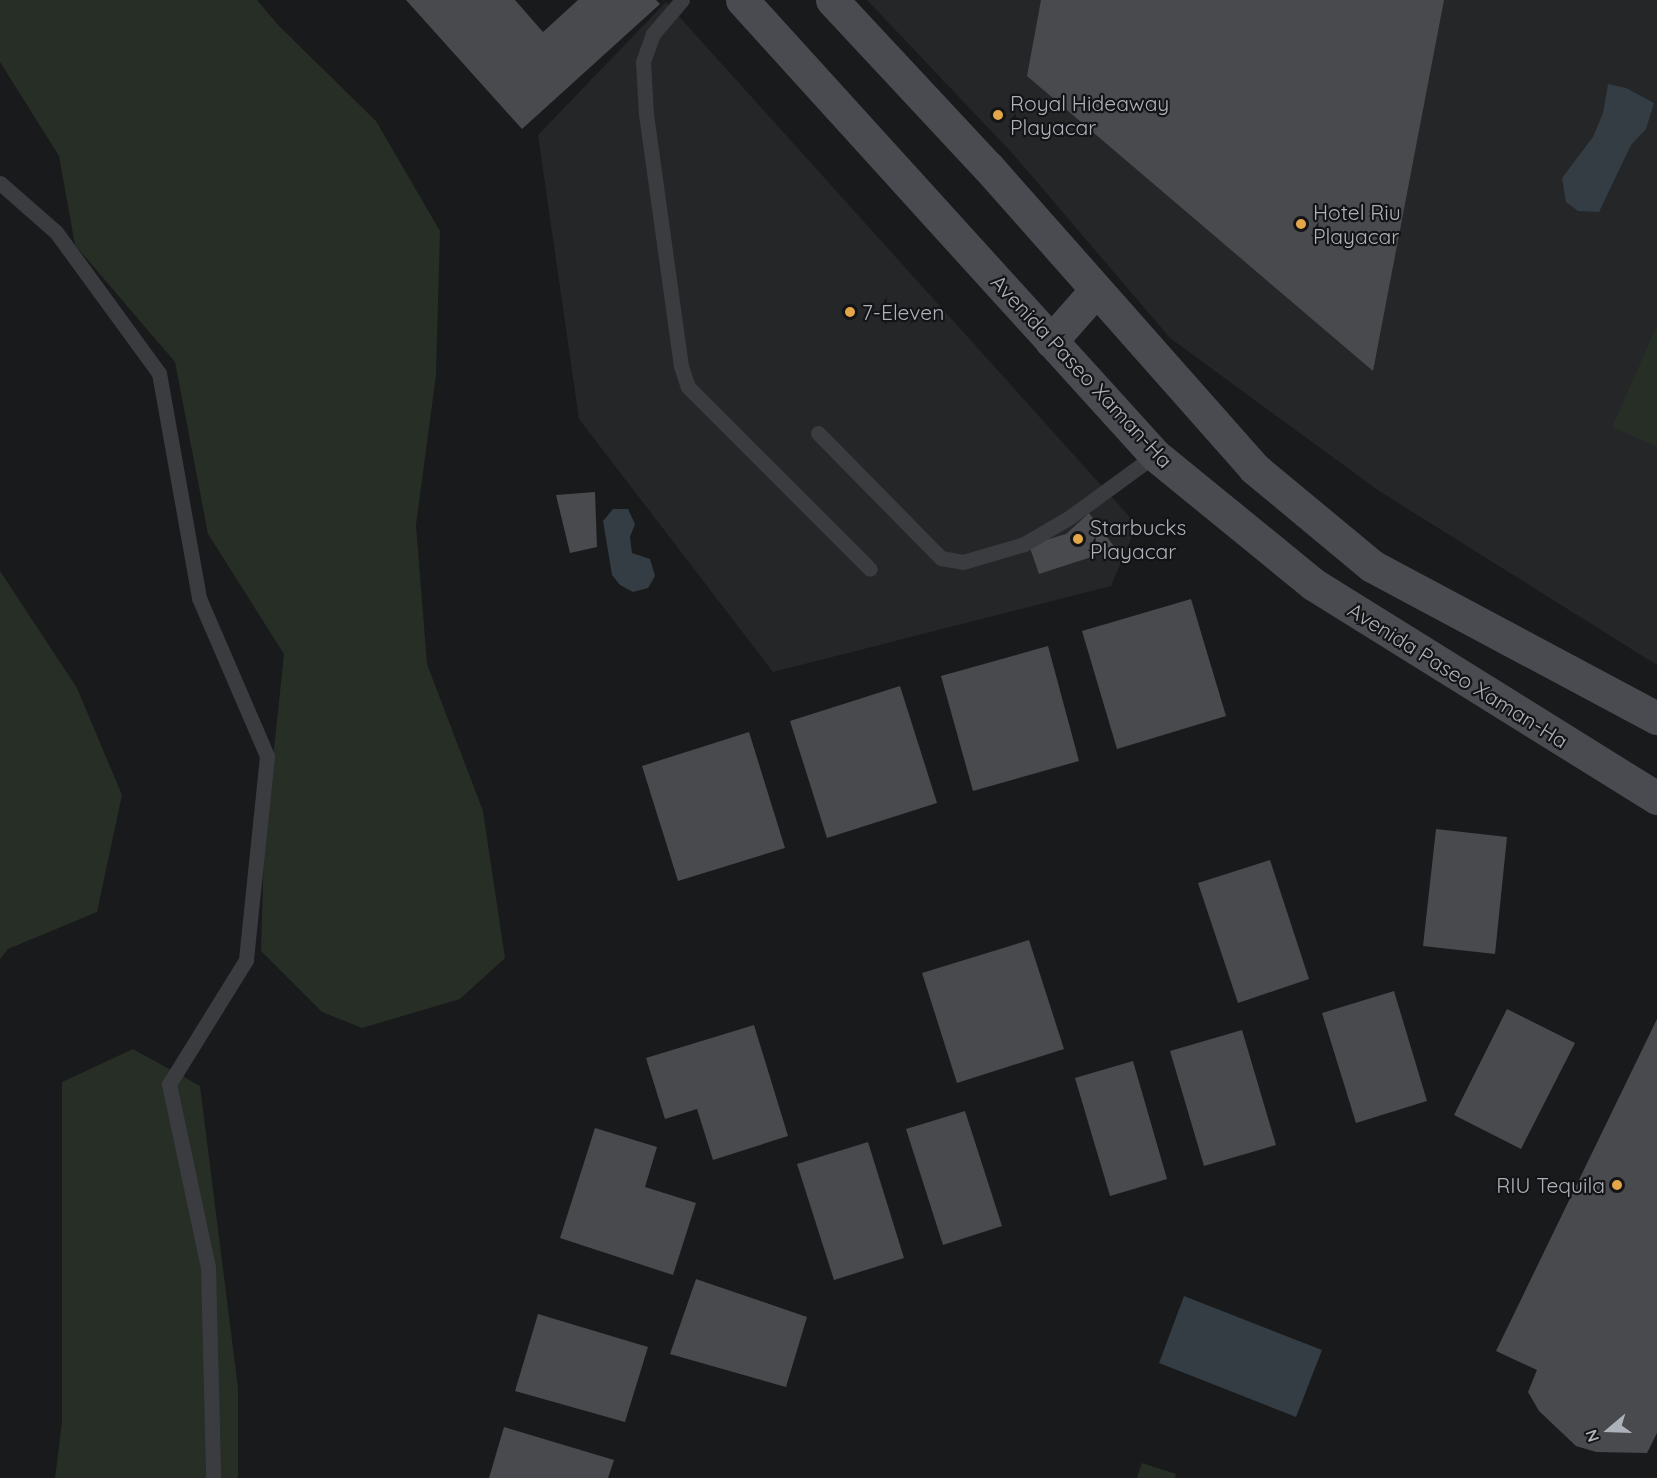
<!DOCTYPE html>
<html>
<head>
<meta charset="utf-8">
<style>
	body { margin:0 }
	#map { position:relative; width:1657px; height:1478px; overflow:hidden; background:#191a1b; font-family:Quicksand,sans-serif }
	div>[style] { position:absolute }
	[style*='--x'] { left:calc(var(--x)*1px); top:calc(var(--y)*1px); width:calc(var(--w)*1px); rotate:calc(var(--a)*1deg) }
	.built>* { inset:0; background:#252628 }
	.green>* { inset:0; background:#262e26 }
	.water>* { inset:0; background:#333d43 }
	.building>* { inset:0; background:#484a4e }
	.service>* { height:15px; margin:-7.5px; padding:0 7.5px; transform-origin:7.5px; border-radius:7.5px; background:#3b3c40 }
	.secondary>* { height:33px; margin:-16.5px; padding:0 16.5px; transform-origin:16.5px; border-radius:16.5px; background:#494b50 }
	.dots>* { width:16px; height:16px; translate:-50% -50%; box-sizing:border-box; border:3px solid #141416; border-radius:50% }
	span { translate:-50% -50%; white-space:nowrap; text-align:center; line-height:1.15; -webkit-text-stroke:4.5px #141416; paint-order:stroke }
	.poi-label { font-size:21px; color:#adb2ba }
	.left { translate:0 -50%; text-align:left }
	.right { translate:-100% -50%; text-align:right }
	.street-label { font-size:21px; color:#adb2ba }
	.north { position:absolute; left:1579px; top:1400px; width:60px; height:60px; -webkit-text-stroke:4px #141416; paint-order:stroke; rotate:251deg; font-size:16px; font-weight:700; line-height:24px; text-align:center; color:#adb2ba }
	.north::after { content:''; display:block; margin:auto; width:21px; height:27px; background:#adb2ba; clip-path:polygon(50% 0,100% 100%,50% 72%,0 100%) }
</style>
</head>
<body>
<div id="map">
	<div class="built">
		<i style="clip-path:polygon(867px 0,1657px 0,1657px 665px,1379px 491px,1170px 338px,1013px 154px)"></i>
		<i style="clip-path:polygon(666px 2px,1137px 525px,1111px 586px,773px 672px,579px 419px,538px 135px)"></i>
	</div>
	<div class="green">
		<i style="clip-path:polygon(0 0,257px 0,279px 26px,376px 121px,440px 231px,436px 375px,416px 525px,427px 664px,483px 811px,505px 958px,460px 999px,362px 1028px,322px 1012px,261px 951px,264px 844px,284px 654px,208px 534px,175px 362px,75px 245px,59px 156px,0 62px)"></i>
		<i style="clip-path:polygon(1657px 325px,1657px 447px,1612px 427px)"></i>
		<i style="clip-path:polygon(0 571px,77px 688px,122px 795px,97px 912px,8px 949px,0 959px)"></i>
		<i style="clip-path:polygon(133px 1049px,200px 1086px,238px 1388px,238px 1478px,55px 1478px,62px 1422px,62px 1082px)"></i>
		<i style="clip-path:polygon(1142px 1463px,1176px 1474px,1175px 1478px,1137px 1478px)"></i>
	</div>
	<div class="water">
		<i style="clip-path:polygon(1608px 84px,1626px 88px,1654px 103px,1646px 129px,1631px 145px,1599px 212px,1578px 211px,1566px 202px,1562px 178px,1593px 137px,1603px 113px)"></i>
		<i style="clip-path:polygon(613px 509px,628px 509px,635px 524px,630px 537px,632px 553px,650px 559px,655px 576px,648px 588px,633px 592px,620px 585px,612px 575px,603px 521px)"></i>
		<i style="clip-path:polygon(1184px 1296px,1322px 1350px,1296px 1417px,1159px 1363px)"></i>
	</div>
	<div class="building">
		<i style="clip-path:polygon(406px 0,515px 0,543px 32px,578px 0,656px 0,660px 4px,522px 129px)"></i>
		<i style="clip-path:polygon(1041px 0,1444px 0,1373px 371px,1027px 76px)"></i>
		<i style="clip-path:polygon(595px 492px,597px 547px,570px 553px,556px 495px)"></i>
		<i style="clip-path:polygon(1089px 513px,1116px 549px,1039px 574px,1029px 545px,1066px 534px)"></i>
		<i style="clip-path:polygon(1191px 599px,1226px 716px,1117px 749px,1082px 631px)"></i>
		<i style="clip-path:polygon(1048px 646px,1079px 761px,973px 791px,941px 676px)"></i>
		<i style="clip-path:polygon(900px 686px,937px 803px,827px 838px,790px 721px)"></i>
		<i style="clip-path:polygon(749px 732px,785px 848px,678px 881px,642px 766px)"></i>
		<i style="clip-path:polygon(1436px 829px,1507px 837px,1495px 954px,1423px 946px)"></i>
		<i style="clip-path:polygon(1270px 860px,1309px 979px,1238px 1003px,1198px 883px)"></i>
		<i style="clip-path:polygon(1029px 940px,1064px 1049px,957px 1083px,922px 973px)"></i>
		<i style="clip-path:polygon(1394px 991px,1427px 1101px,1356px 1123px,1322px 1013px)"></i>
		<i style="clip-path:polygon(1507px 1009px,1575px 1043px,1521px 1149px,1454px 1115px)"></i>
		<i style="clip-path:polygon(1657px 1019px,1657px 1433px,1647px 1453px,1596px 1452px,1576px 1446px,1539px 1411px,1528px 1392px,1537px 1370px,1496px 1351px)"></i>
		<i style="clip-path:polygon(754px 1025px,788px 1136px,713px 1160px,697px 1109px,665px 1119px,646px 1058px)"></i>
		<i style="clip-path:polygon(1242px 1030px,1276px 1145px,1204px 1166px,1170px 1051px)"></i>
		<i style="clip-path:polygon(1133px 1061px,1167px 1179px,1110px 1196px,1075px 1078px)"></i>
		<i style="clip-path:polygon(965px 1111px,1002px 1226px,943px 1245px,906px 1129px)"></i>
		<i style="clip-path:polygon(595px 1128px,657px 1147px,645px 1187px,696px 1203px,673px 1275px,560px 1238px)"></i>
		<i style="clip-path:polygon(868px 1142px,904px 1258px,834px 1280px,797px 1164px)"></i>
		<i style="clip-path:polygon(696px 1279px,807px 1317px,786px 1387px,670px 1354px)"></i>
		<i style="clip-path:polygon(538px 1314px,648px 1347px,625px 1422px,515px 1391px)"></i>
		<i style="clip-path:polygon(504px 1427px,614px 1460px,608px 1478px,489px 1478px)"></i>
	</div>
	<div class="service">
		<i style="--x:682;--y:0;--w:45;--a:130.5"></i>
		<i style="--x:653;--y:34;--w:30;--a:110"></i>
		<i style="--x:643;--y:62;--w:52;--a:86.7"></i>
		<i style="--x:646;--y:114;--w:254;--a:82.1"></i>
		<i style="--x:681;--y:366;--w:22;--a:72"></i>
		<i style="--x:688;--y:387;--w:257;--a:45"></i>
		<i style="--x:0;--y:183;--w:74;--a:41.2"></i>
		<i style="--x:56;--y:232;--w:175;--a:53.9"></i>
		<i style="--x:159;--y:373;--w:229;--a:79.9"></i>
		<i style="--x:199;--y:598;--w:172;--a:66.7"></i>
		<i style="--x:267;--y:756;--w:205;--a:95.9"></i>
		<i style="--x:246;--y:960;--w:146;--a:121.8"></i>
		<i style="--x:169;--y:1084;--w:187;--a:78"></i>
		<i style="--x:208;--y:1267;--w:211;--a:88.6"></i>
		<i style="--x:818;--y:433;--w:175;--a:45.5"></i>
		<i style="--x:941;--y:558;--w:22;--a:10"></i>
		<i style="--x:963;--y:562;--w:64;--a:-16.4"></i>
		<i style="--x:1024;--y:544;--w:53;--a:-30.4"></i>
		<i style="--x:1070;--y:517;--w:105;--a:-36.1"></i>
	</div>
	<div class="secondary">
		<i style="--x:742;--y:0;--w:614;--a:47.77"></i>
		<i style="--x:1155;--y:455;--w:204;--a:39.2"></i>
		<i style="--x:1313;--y:584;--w:405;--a:31.9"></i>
		<i style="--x:832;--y:0;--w:229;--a:47"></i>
		<i style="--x:988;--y:167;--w:402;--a:48.5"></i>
		<i style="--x:1254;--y:468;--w:153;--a:39.7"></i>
		<i style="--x:1372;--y:566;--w:323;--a:28.1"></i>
		<i style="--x:1051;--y:341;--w:68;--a:-48.6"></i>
	</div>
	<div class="dots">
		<i style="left:998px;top:115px;background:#e3a649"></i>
		<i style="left:1301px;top:224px;background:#e3a649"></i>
		<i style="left:850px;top:312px;background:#e3a649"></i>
		<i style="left:1078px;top:539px;background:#e3a649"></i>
		<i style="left:1617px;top:1185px;background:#e3a649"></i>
	</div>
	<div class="poi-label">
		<span class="left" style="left:1010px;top:115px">Royal Hideaway<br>Playacar</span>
		<span class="left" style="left:1313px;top:224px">Hotel Riu<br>Playacar</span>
		<span class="left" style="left:862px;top:312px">7-Eleven</span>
		<span class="left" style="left:1090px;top:539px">Starbucks<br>Playacar</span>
		<span class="right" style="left:1605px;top:1185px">RIU Tequila</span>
	</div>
	<div class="street-label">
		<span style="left:1082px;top:371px;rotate:47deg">Avenida Paseo Xaman-Ha</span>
		<span style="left:1458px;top:675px;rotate:32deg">Avenida Paseo Xaman-Ha</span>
	</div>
	<div class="north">N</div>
</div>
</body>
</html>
